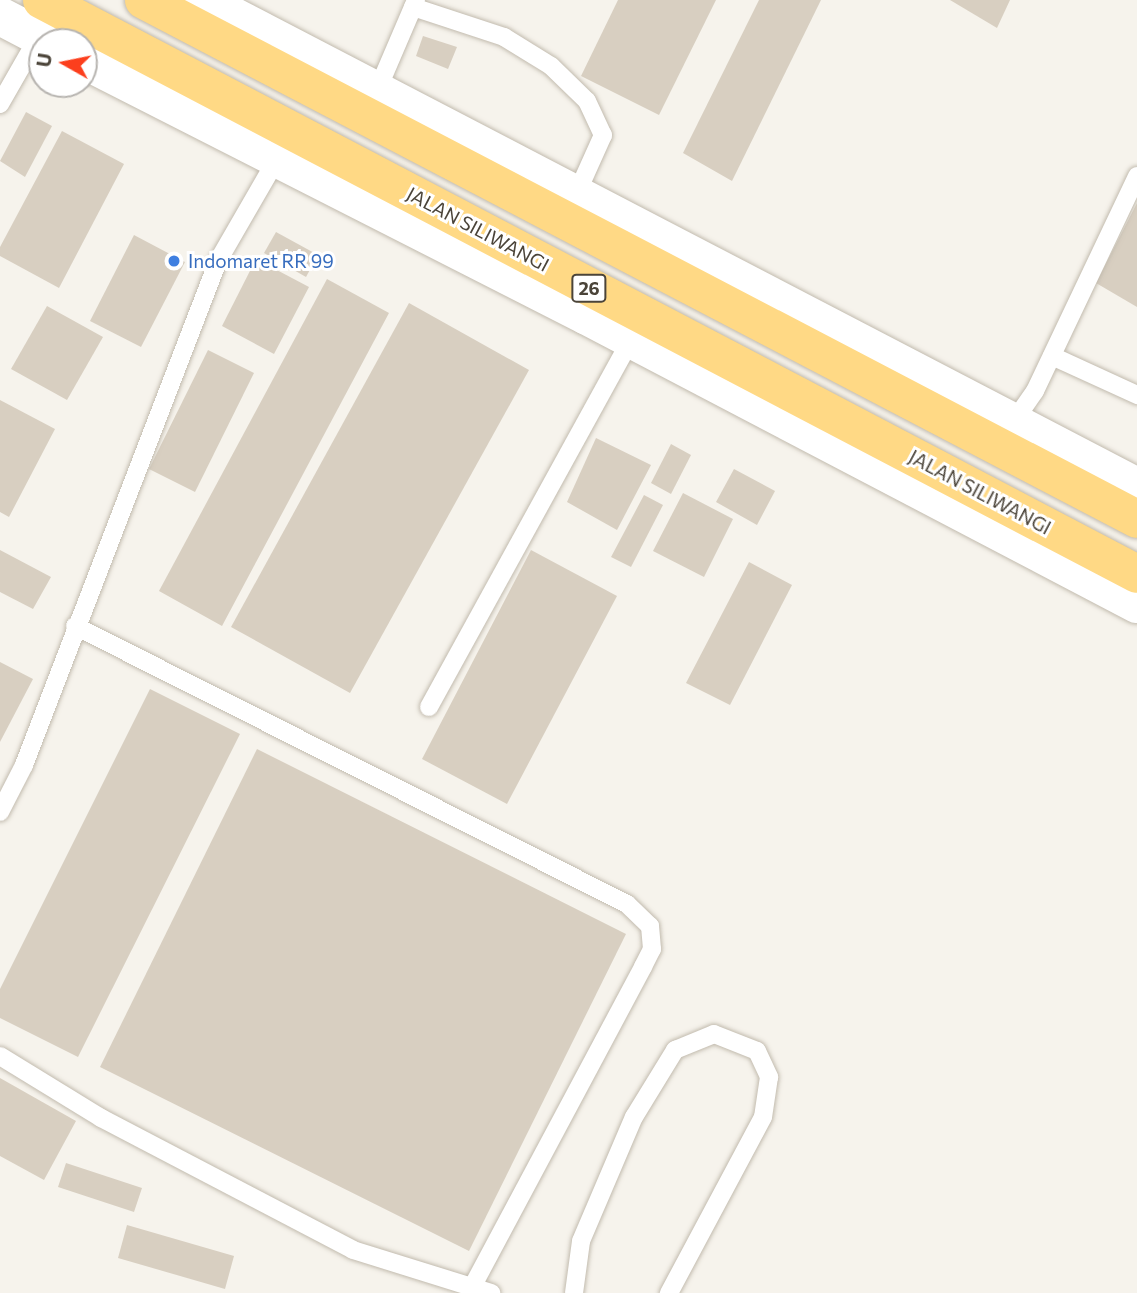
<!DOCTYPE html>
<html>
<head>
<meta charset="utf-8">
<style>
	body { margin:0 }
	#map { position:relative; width:1137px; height:1293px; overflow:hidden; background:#f6f3ec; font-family:Commissioner,sans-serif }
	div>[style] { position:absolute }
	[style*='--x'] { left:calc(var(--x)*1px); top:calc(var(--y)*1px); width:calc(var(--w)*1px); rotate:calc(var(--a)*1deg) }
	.building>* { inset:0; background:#d8cfc1 }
	.roads { filter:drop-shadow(0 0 2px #c2bbae) drop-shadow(0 0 2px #c2bbae) }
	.service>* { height:18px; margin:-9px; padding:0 9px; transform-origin:9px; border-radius:9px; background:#fff }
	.tertiary>* { height:38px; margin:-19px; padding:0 19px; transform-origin:19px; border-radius:19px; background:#fff }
	.trunk>* { height:38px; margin:-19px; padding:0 19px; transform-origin:19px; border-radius:19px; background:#ffd985 }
	.dots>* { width:19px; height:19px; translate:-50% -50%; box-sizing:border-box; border:4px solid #fff; border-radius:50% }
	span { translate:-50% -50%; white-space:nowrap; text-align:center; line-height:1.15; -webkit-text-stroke:6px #fff; paint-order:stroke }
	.shield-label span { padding:2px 5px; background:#fff; border:2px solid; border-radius:5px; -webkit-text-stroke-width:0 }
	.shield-label { font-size:18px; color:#4b4439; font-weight:700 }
	.street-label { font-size:19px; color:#4b4439 }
	.shop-label { font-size:19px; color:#366cbe }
	.left { translate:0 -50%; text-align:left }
	.north { position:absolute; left:28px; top:28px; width:70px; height:70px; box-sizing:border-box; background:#fff; border:2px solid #b7b4b0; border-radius:50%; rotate:279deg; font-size:19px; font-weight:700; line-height:28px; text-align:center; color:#4b4439 }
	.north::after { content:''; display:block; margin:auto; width:24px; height:32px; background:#fc3f1d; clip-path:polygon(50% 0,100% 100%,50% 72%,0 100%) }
</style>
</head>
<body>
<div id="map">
	<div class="building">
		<i style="clip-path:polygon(618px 0,716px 0,659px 115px,581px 76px)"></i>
		<i style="clip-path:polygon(759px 0,821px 0,732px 181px,683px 153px)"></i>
		<i style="clip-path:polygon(950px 0,1010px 0,997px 28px)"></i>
		<i style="clip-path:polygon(423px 36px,457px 47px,448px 69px,416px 56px)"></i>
		<i style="clip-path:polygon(26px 112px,52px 126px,25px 177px,0 161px)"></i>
		<i style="clip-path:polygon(62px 131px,124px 164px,59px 288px,0 256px,0 247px)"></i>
		<i style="clip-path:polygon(1137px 203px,1137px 307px,1096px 283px)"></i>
		<i style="clip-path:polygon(276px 232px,318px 255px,306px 277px,264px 253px)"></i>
		<i style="clip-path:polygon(134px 235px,185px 262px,141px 347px,90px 321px)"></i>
		<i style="clip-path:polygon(256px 259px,309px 287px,274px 354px,222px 326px)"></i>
		<i style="clip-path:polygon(327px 279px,389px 313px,222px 626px,159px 591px)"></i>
		<i style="clip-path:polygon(409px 303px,529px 370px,350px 693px,231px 627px)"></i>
		<i style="clip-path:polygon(47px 306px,103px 337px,67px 400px,11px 369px)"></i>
		<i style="clip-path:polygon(208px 350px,254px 373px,195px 492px,149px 469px)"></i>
		<i style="clip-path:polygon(0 400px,55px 429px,9px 517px,0 512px)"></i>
		<i style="clip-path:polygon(596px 438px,651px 465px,617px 530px,567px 502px)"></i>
		<i style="clip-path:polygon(671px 444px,691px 455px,671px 494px,651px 483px)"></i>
		<i style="clip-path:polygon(734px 469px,775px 491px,757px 525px,716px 502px)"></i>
		<i style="clip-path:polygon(683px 493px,733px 519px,704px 577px,653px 551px)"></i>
		<i style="clip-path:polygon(644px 495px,663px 505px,631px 567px,611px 557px)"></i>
		<i style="clip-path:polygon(0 550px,51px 577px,33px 609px,0 592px)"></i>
		<i style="clip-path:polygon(531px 550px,617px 596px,507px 804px,422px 759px)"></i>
		<i style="clip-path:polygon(749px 562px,792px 585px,730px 705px,686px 683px)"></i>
		<i style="clip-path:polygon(0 662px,33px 679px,0 742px)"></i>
		<i style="clip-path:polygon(150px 689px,240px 734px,78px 1057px,0 1018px,0 989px)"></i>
		<i style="clip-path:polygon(257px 749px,626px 934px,469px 1251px,100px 1067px)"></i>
		<i style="clip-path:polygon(0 1078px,76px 1121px,44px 1180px,0 1156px)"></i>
		<i style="clip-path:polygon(66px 1163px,142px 1188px,134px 1212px,58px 1187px)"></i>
		<i style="clip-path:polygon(127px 1225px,234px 1256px,225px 1289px,118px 1258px)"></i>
	</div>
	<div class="roads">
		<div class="service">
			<i style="--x:413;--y:7;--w:96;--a:18.2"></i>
			<i style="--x:504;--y:37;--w:55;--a:31.7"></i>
			<i style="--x:551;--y:66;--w:50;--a:44.2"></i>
			<i style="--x:587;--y:101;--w:38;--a:65"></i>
			<i style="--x:603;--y:135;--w:66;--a:114.2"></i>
			<i style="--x:377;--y:91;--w:99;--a:-66.8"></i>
			<i style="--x:0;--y:104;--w:78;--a:-60.2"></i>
			<i style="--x:1052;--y:356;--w:94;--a:24.6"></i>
			<i style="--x:1012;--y:424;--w:40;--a:-55.1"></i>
			<i style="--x:1035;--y:391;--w:238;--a:-64.6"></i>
			<i style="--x:75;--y:626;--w:618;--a:26.73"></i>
			<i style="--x:627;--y:904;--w:32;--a:44"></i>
			<i style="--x:650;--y:926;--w:23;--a:85"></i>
			<i style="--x:652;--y:949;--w:20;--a:117"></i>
			<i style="--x:643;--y:967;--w:365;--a:118.1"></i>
			<i style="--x:429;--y:707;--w:417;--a:-61.2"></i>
			<i style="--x:0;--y:812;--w:53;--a:-62.9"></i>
			<i style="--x:24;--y:765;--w:540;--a:-68.95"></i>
			<i style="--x:218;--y:261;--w:118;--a:-60"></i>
			<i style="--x:0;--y:1056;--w:119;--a:31.5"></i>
			<i style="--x:101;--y:1118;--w:284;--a:27.6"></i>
			<i style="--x:353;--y:1250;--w:145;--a:17.3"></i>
			<i style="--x:574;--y:1293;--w:52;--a:-82.3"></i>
			<i style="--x:581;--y:1241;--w:135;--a:-66.9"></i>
			<i style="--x:634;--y:1117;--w:79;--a:-58.5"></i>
			<i style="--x:675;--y:1050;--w:42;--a:-22.3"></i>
			<i style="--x:714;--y:1034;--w:46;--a:21.6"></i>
			<i style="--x:757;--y:1051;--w:29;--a:65"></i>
			<i style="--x:769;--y:1077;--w:40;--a:98.5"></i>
			<i style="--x:763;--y:1117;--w:200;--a:118.1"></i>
		</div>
		<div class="tertiary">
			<i style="--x:202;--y:0;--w:1054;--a:27.51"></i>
			<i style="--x:0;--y:16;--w:56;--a:27.5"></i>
			<i style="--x:84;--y:60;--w:564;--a:26.97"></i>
			<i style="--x:587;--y:316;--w:621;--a:27.64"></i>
		</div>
		<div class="trunk">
			<i style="--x:42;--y:0;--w:1236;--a:27.66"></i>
			<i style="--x:144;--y:0;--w:1120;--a:27.59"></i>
		</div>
	</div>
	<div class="dots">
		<i style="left:174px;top:261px;background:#3f7fe0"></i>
	</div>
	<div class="shield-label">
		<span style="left:589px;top:288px">26</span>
	</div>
	<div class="street-label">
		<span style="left:478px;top:229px;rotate:28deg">JALAN SILIWANGI</span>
		<span style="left:980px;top:492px;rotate:28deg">JALAN SILIWANGI</span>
	</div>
	<div class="shop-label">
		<span class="left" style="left:188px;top:261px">Indomaret RR 99</span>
	</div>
	<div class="north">U</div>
</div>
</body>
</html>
